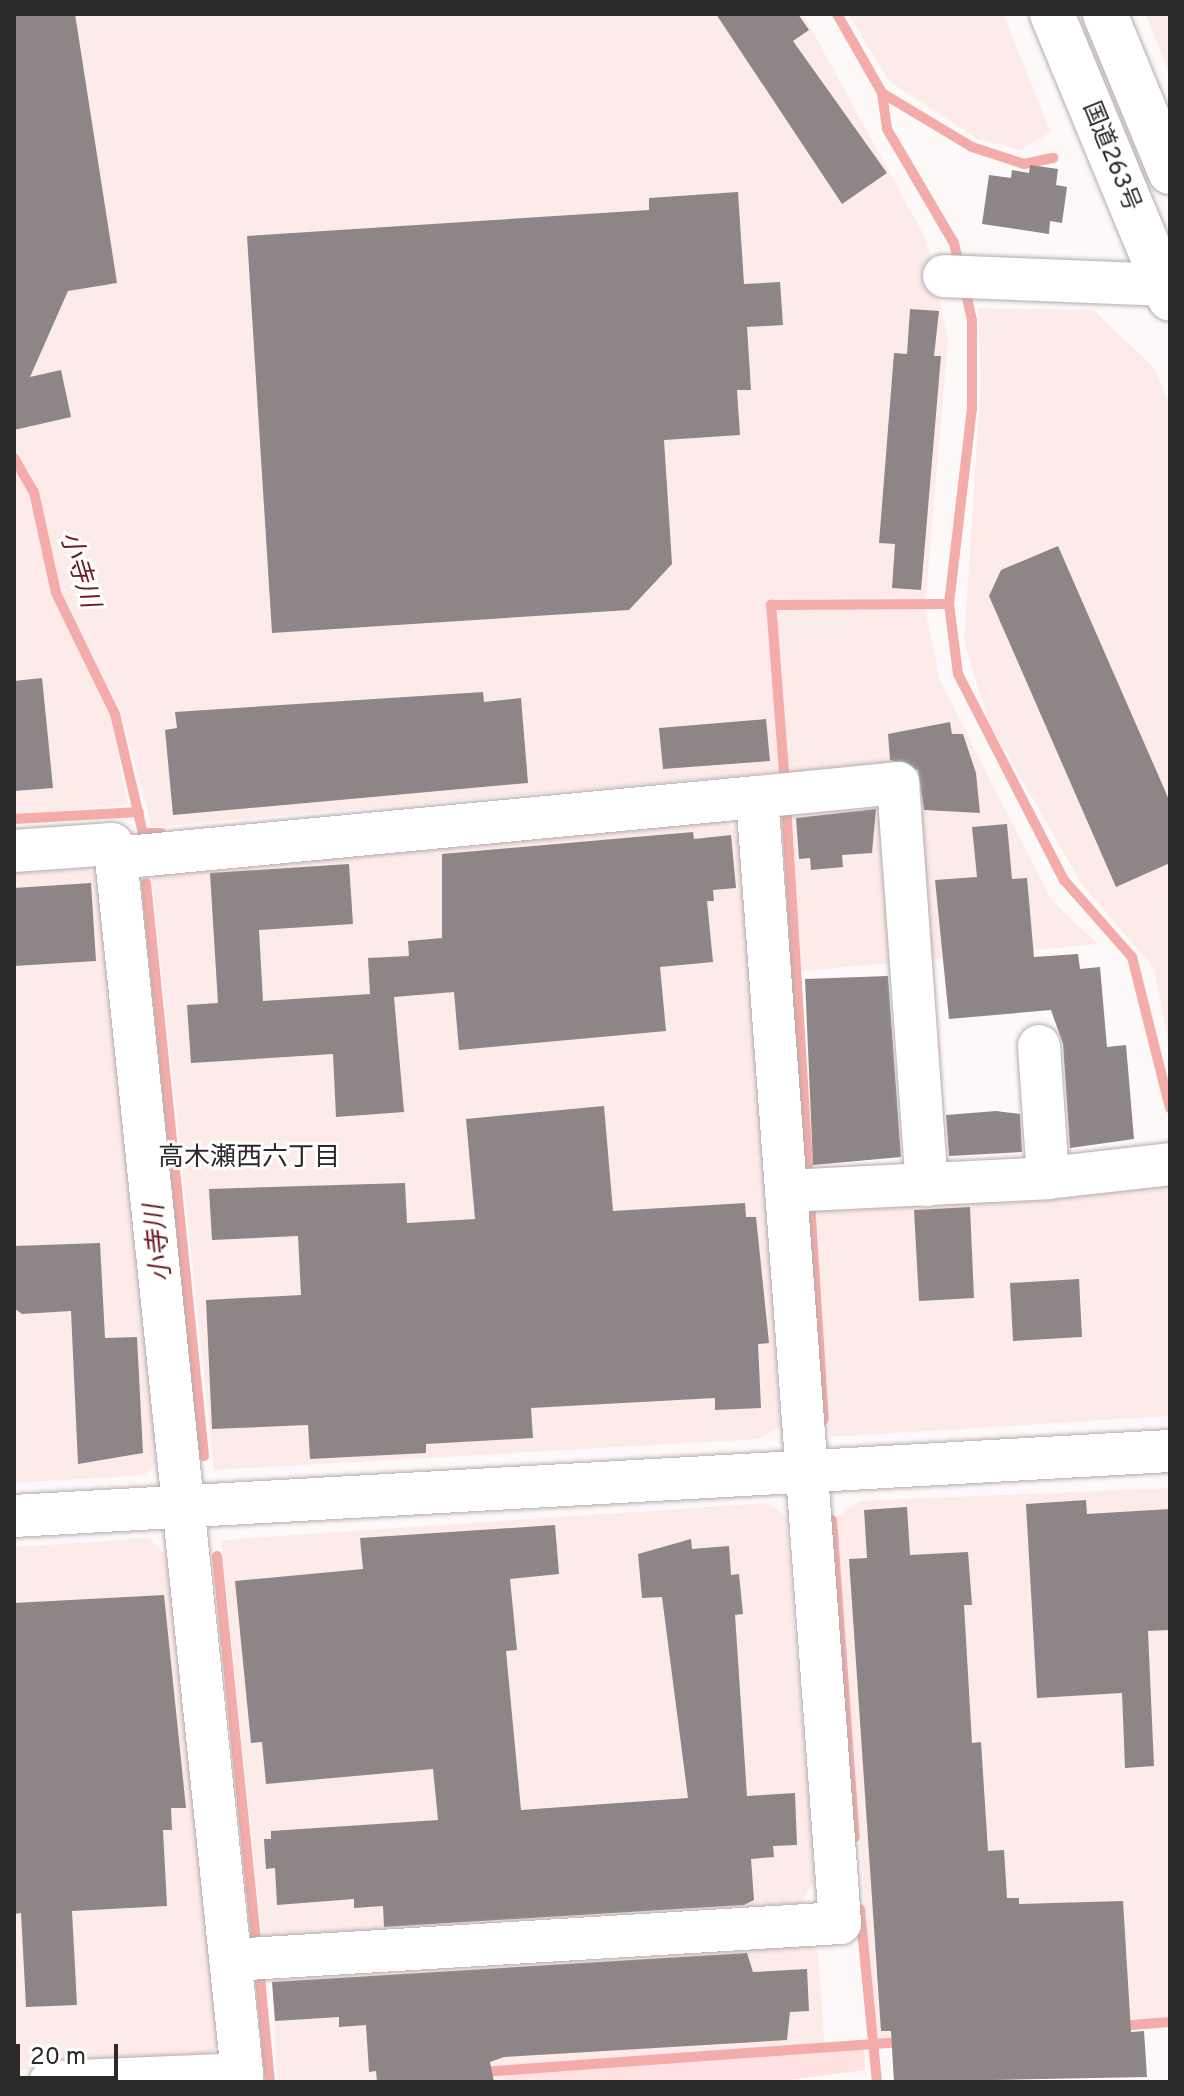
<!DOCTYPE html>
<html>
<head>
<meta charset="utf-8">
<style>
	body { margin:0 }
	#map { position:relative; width:1184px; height:2096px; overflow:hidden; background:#fef9f9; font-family:Overpass,"Noto Sans JP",sans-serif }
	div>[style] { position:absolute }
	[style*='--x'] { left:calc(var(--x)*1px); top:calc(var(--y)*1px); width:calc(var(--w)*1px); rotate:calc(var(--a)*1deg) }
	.built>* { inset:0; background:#fdebea }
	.green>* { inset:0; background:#ffe2e1 }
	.stream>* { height:10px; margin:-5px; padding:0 5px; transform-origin:5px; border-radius:5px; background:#f3acaa }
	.building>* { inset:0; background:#8e8686 }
	.roads { filter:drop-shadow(0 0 2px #b4acab) drop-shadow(0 0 2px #b4acab) }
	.minor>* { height:42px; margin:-21px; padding:0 21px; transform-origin:21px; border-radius:21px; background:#fff }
	.highway>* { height:44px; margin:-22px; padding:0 22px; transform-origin:22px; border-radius:22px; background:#fff }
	span { translate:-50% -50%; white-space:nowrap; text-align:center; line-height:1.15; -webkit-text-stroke:6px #fff; paint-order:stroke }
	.street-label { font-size:24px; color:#2c2929 }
	.water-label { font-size:26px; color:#6d1b22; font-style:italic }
	.neighbourhood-label { font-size:26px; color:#2c2929 }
	.frame { position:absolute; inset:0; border:16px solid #2c2929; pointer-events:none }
	.scale { position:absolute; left:16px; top:2044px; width:102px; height:36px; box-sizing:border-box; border:4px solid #2c2929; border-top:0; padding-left:10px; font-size:24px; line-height:28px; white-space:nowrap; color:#2c2929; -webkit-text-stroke:6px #fff; paint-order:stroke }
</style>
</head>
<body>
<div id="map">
	<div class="built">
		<i style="clip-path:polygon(14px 14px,803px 14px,927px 241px,948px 341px,925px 607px,940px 681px,1052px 901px,1098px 944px,792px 972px,781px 772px,152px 827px,119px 707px,59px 590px,39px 491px,14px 449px)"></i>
		<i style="clip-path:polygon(848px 14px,1003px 14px,1051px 132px,1020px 150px,977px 139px,890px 82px)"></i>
		<i style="clip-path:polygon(1146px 14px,1170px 14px,1170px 76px)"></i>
		<i style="clip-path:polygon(978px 308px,1094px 310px,1155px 369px,1170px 405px,1170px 1052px,1154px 968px,1082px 885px,989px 723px,964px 642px,981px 381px)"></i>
		<i style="clip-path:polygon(14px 467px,30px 494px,52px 595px,110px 716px,128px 805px,14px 815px)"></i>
		<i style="clip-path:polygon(722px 820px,745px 838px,780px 1426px,760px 1439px,214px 1470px,151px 873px)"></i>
		<i style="clip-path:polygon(79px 865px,104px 880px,159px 1461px,145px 1475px,14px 1483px,14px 871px)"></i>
		<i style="clip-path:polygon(1170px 1181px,1170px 1416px,830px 1437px,816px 1206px)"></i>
		<i style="clip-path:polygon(1170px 1488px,1170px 2018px,875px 2040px,836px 1517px,860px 1501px)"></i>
		<i style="clip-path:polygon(768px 1503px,786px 1516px,815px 1881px,798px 1906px,262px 1938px,221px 1540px)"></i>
		<i style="clip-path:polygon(149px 1538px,168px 1558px,220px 2044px,198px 2065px,14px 2070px,14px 1547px)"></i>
		<i style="clip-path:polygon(801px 1936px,818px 1951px,825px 2050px,504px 2073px,504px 2082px,277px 2082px,272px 1970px)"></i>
	</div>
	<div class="green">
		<i style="clip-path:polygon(864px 2047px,865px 2070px,776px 2082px,505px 2082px,503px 2073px)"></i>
	</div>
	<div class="stream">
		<i style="--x:837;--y:14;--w:91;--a:60.3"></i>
		<i style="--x:882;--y:93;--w:36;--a:82"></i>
		<i style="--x:887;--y:129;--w:132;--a:59.6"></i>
		<i style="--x:954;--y:243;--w:27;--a:77"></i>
		<i style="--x:882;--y:93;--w:105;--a:31"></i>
		<i style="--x:972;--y:147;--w:55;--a:18.1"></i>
		<i style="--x:1024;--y:164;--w:30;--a:-12"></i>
		<i style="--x:965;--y:288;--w:33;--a:78"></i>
		<i style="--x:972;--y:320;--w:88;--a:90"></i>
		<i style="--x:972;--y:408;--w:197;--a:96.7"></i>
		<i style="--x:949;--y:604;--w:71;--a:82.7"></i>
		<i style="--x:958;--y:674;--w:232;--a:62.8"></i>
		<i style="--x:1064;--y:880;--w:103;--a:48.6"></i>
		<i style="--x:1132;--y:957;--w:156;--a:75.9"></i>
		<i style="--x:14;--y:458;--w:39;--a:60"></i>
		<i style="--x:34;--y:492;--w:103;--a:77.7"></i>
		<i style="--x:56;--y:593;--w:135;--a:64"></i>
		<i style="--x:115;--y:714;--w:122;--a:76.8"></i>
		<i style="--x:143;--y:833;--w:18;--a:0"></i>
		<i style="--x:785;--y:785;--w:181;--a:-94.4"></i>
		<i style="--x:771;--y:605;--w:178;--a:-0.3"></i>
		<i style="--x:786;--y:805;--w:376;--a:86.5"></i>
		<i style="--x:14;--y:819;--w:125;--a:-3.2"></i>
		<i style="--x:146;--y:883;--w:576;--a:84.22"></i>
		<i style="--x:810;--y:1200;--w:220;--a:86.4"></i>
		<i style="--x:832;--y:1520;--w:318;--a:85.9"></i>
		<i style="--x:217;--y:1556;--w:394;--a:84.2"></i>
		<i style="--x:860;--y:1909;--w:174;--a:84.4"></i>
		<i style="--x:259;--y:1968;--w:115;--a:84.5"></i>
		<i style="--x:1120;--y:2026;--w:50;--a:-4.6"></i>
		<i style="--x:482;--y:2072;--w:424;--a:-4.1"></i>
	</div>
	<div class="building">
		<i style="clip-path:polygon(14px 14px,75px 14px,117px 283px,68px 291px,30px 377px,61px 370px,71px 417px,14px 430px)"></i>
		<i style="clip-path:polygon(716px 14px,798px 14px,809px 30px,793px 41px,887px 173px,842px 204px)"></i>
		<i style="clip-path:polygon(1030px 165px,1058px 169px,1056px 185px,1067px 187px,1062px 223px,1050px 221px,1049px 234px,982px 224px,989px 175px,1011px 178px,1012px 170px,1029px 173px)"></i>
		<i style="clip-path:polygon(738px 192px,744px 284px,780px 282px,783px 325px,747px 327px,751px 390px,737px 390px,740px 435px,664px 440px,672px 564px,629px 610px,272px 633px,247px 236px,649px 210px,649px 198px)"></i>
		<i style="clip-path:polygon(910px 309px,939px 311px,934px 356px,941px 356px,921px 590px,892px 588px,895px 544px,879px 543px,894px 353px,907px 354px)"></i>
		<i style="clip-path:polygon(1058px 546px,1170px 802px,1170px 863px,1116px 887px,989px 596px,1001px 570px)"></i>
		<i style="clip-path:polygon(42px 678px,53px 788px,14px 791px,14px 681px)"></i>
		<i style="clip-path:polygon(483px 692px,484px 702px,521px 698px,528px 783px,173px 815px,165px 730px,177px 728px,175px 712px)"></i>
		<i style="clip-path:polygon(766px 719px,770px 761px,663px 769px,659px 728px)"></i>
		<i style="clip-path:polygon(950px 722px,952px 734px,963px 734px,976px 773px,980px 813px,924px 810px,918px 770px,890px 760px,888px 734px)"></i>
		<i style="clip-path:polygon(876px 809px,872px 853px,842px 855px,843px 867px,811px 870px,810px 858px,799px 859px,796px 818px)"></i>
		<i style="clip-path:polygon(1007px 824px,1012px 879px,1027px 878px,1034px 957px,1078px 954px,1080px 969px,1100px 967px,1107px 1047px,1126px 1045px,1134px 1139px,1070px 1148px,1063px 1044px,1051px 1010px,949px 1019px,935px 880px,977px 877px,972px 827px)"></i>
		<i style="clip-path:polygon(693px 832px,694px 839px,731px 835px,736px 888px,713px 890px,714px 901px,707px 901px,713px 962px,660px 967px,666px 1031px,459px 1050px,454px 992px,394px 997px,404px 1112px,336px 1117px,333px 1054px,191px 1063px,187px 1005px,218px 1003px,210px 873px,349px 864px,353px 924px,259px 930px,263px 1001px,370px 994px,368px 958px,409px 956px,408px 941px,442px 938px,442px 854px)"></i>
		<i style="clip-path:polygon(91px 883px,96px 961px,14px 966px,14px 888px)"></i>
		<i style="clip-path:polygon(888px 976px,901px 1157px,813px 1165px,805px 979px)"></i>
		<i style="clip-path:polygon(604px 1106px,613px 1211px,745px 1203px,746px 1217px,756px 1217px,769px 1343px,758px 1344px,761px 1408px,715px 1410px,715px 1398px,531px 1408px,533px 1438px,426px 1444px,426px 1453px,310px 1459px,308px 1425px,212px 1429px,206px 1300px,301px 1295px,298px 1236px,212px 1240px,209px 1189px,405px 1183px,407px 1223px,475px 1219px,466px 1119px)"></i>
		<i style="clip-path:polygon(996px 1111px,1020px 1114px,1022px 1152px,949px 1156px,946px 1115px)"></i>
		<i style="clip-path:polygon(970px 1207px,974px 1298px,919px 1301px,914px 1210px)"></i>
		<i style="clip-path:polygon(100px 1243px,105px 1338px,137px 1337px,143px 1453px,78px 1464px,71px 1311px,22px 1314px,14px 1308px,14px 1246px)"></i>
		<i style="clip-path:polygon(1079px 1279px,1082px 1337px,1013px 1341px,1010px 1283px)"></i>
		<i style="clip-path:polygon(1086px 1500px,1087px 1514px,1170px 1509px,1170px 1630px,1148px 1631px,1154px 1766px,1125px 1768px,1122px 1693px,1037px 1698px,1026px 1504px)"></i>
		<i style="clip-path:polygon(907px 1507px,910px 1555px,968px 1552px,972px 1605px,964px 1605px,972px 1743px,981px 1742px,988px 1851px,1004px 1850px,1007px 1898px,1019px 1898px,1019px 1904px,1123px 1901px,1131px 2032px,1144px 2031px,1147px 2077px,894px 2082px,891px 2031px,881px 2031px,849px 1559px,867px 1558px,864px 1510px)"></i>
		<i style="clip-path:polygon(555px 1525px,559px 1574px,510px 1579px,517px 1650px,506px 1651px,521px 1810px,688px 1798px,662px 1597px,642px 1598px,638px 1554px,691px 1539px,692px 1549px,729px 1546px,731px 1575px,739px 1574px,743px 1614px,735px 1615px,747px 1796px,795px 1793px,797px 1845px,773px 1846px,774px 1857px,751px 1859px,754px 1900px,744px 1905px,384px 1927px,383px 1906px,354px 1908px,354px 1899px,277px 1905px,275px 1868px,266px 1869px,264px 1839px,271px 1839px,271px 1831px,438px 1820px,433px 1769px,266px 1784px,262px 1742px,251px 1743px,235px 1581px,363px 1569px,360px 1538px)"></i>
		<i style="clip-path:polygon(164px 1595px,186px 1808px,171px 1808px,172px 1830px,163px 1830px,167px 1906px,72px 1911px,77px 2005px,26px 2007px,21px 1913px,14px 1914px,14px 1603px)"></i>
		<i style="clip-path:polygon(747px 1953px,753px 1972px,807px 1969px,809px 2011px,790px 2012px,787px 2040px,504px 2057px,490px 2062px,494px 2082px,377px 2082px,376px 2071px,369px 2072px,366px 2025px,339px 2027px,339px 2017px,275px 2021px,272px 1982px)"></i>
	</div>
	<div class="roads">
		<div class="minor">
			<i style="--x:944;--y:276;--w:226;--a:2.3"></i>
			<i style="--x:757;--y:797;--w:142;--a:-5.7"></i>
			<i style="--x:898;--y:783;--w:403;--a:85.9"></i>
			<i style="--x:14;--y:851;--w:98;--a:-4.1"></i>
			<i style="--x:112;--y:844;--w:15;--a:74"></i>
			<i style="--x:116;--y:858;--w:1223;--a:84.08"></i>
			<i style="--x:242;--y:2074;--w:192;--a:177.6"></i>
			<i style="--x:116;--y:858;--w:644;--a:-5.44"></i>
			<i style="--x:757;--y:797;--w:1129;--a:85.78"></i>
			<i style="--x:840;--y:1923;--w:610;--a:176.52"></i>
			<i style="--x:1039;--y:1046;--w:132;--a:86.1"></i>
			<i style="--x:786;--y:1191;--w:262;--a:-2.8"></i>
			<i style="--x:1048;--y:1178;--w:123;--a:-6.5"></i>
			<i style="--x:14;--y:1516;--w:1158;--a:-3.22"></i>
		</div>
		<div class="highway">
			<i style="--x:1052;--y:14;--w:308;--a:67.5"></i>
			<i style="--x:1105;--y:14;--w:171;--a:67.6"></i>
		</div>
	</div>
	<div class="street-label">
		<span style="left:1110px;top:157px;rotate:68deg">国道263号</span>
	</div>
	<div class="water-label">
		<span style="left:78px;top:570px;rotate:73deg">小寺川</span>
		<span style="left:160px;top:1243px;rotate:-96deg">小寺川</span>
	</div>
	<div class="neighbourhood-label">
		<span style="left:249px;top:1159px">高木瀬西六丁目</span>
	</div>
	<div class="frame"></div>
	<div class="scale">20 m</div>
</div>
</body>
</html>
